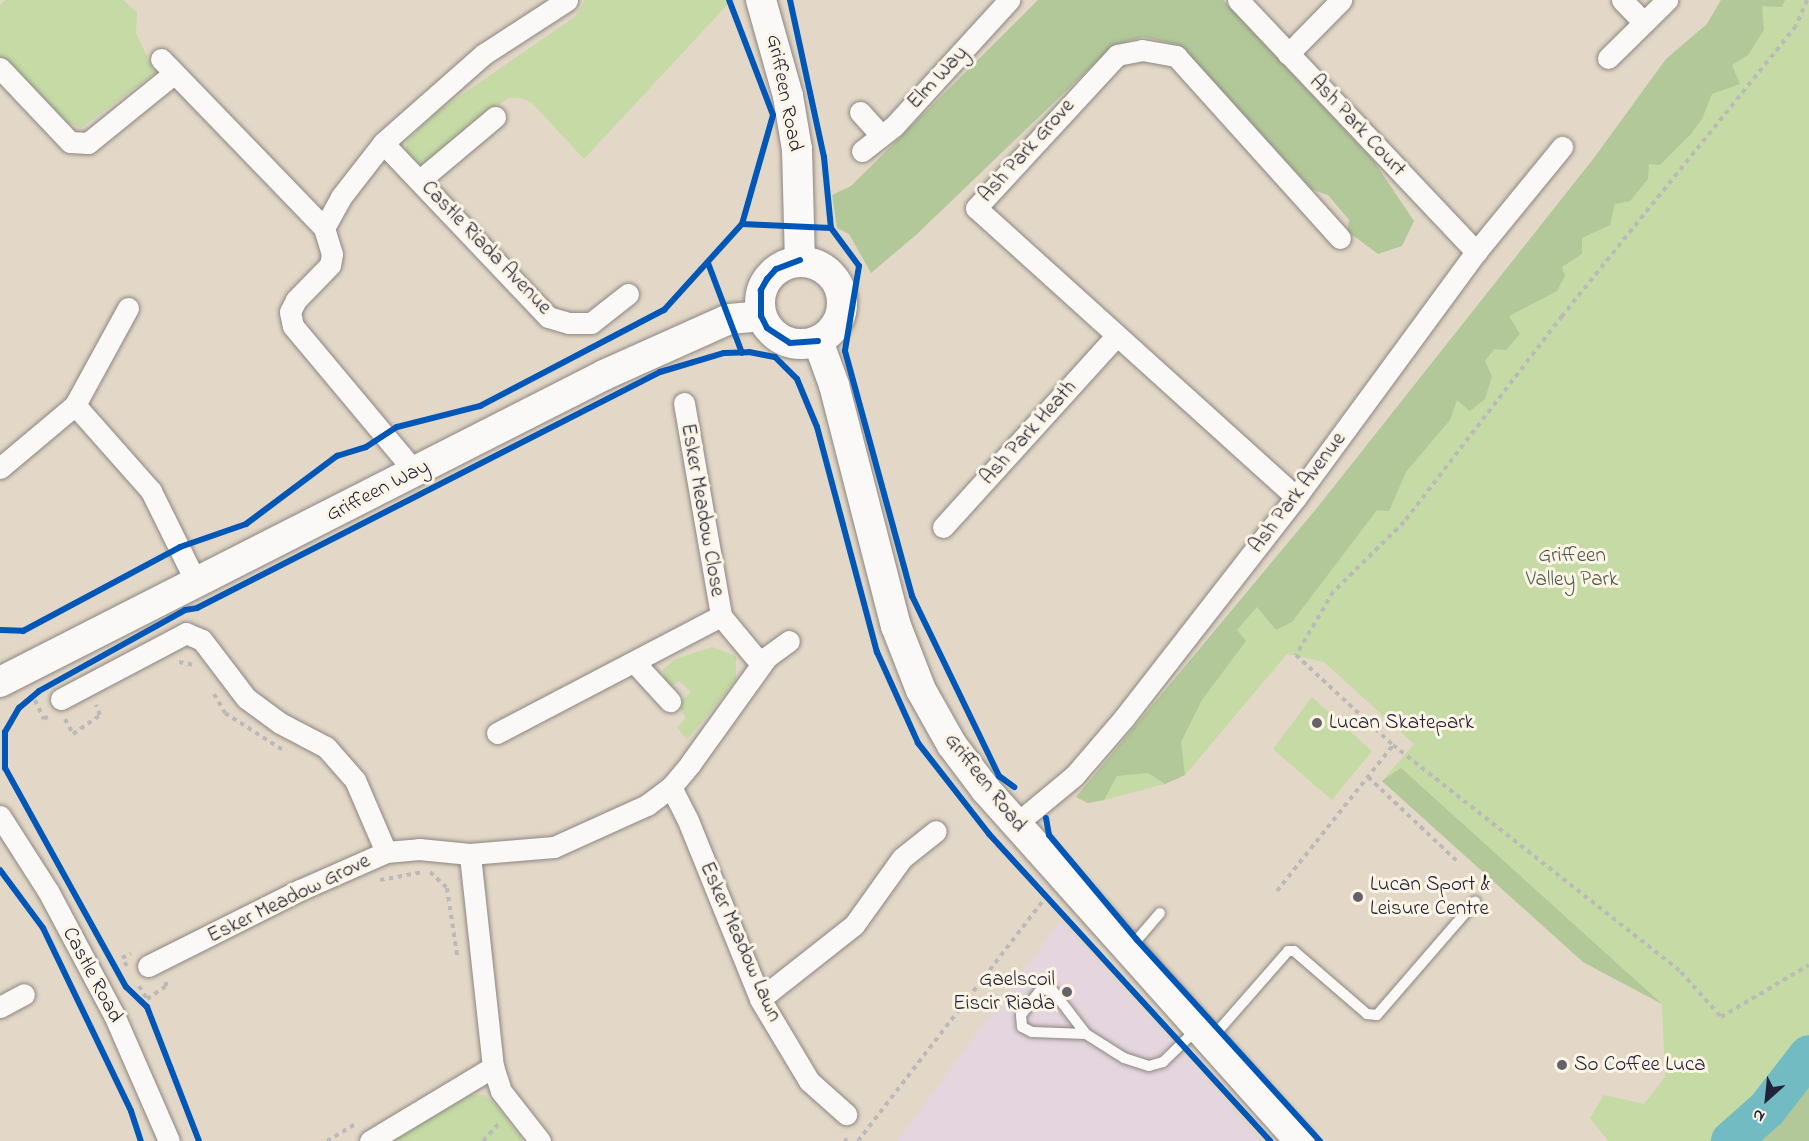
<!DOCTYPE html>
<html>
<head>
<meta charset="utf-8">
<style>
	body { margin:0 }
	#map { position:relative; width:1809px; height:1141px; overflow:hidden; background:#e3d8c7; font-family:"Indie Flower",sans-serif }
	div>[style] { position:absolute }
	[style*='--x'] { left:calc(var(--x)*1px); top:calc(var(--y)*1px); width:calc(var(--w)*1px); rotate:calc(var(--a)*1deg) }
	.built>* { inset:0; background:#e4d5de }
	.green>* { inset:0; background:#c5daa4 }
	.forest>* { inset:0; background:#b2c899 }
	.river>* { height:40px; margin:-20px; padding:0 20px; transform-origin:20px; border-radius:20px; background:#72bbc2 }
	.path>* { height:4px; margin-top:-2px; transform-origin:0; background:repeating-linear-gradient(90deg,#bbb9b9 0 4.5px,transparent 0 9px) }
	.roads { filter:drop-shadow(0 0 2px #8c8682) drop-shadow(0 0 2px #8c8682) }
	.lane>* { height:10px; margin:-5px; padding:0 5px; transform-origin:5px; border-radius:5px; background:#fbf9f7 }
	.street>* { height:21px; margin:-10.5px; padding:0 10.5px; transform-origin:10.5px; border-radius:10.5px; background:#fbf9f7 }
	.secondary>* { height:30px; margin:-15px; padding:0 15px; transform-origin:15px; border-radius:15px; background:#fbf9f7 }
	.secondary>.ring { margin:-15px; padding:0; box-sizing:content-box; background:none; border:30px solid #fbf9f7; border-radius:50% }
	.cycleway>* { height:6px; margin:-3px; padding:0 3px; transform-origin:3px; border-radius:3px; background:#0057b8 }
	.dots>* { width:16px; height:16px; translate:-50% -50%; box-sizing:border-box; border:3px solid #fcf5e5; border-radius:50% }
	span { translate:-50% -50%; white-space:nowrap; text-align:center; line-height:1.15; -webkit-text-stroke:6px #fcf5e5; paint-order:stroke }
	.street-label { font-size:21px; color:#22223b }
	.park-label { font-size:21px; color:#4b5a52 }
	.poi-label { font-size:21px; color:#22223b }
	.left { translate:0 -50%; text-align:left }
	.right { translate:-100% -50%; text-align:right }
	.north { position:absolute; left:1737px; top:1069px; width:60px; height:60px; -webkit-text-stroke:4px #fcf5e5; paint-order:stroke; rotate:207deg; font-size:16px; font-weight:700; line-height:24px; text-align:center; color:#22223b }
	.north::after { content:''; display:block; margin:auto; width:21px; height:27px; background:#22223b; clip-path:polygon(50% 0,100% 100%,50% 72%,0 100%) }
</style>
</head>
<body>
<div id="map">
	<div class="built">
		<i style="clip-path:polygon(1060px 921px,1191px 1062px,1260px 1141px,897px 1141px)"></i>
	</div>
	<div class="green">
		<i style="clip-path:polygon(5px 0,123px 0,137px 12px,136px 33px,155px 73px,81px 128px,66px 122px,0 58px,0 5px)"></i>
		<i style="clip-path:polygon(585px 0,726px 0,728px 4px,584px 159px,532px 103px,521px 98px,509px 98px,496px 106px,430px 164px,417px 164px,405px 152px,407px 141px,438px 111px,576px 16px)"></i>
		<i style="clip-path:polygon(1721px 0,1809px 0,1809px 1141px,1608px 1141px,1590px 1118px,1604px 1095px,1644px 1104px,1665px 1077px,1662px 1004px,1583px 962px,1382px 781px,1414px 744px,1324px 662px,1287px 654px,1185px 775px,1165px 784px,1104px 800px,1088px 803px,1076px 797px,1317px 508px,1594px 158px,1666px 59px,1707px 24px)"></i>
		<i style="clip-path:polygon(712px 647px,736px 656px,736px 680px,687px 740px,677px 727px,686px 718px,680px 709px,682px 700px,691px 692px,679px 681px,672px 686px,665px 680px,663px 670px,675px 659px)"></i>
		<i style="clip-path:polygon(1312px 697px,1372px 751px,1332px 800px,1273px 749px)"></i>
		<i style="clip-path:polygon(470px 1095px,484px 1095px,495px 1104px,523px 1141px,392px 1141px)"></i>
	</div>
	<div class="forest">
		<i style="clip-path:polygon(1038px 0,1223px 0,1373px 160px,1414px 221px,1402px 246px,1378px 254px,1347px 231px,1349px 220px,1328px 195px,1313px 190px,1179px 45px,1143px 37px,1114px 45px,916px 235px,871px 273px,849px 234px,837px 228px,832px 195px,851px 186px)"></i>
		<i style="clip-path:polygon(1721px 0,1785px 0,1782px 7px,1762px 6px,1764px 30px,1748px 55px,1732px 65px,1740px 84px,1712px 94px,1702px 119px,1691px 134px,1660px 165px,1649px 164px,1648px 179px,1630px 201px,1615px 204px,1610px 225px,1582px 238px,1582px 254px,1562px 267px,1565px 276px,1557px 291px,1509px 316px,1520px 334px,1506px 350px,1494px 349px,1485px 361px,1492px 376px,1485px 399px,1470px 411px,1457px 400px,1450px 420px,1406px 472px,1389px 511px,1377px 510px,1292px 622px,1276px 630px,1257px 607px,1237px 630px,1246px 641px,1202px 700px,1181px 742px,1185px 775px,1165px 784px,1148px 773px,1117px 776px,1104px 800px,1088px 803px,1076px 797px,1317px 508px,1594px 158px,1666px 59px,1707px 24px)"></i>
		<i style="clip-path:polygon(1401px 768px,1662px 1004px,1583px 962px,1382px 781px)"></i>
		<i style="clip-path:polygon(1809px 1055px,1809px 1141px,1731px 1141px,1767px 1109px)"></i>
	</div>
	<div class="river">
		<i style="--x:1731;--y:1141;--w:48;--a:-41.6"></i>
		<i style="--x:1767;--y:1109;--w:68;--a:-52.1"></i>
	</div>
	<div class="path">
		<i style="--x:1807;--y:0;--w:28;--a:113"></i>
		<i style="--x:1796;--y:26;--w:373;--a:128.9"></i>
		<i style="--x:1562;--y:316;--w:260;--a:127.5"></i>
		<i style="--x:1404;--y:522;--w:100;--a:135.4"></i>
		<i style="--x:1333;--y:592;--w:73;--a:120.4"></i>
		<i style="--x:1296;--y:655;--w:132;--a:42.9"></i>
		<i style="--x:1393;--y:745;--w:367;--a:38.2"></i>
		<i style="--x:1681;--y:972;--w:60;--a:48.4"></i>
		<i style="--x:1721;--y:1017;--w:102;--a:-30.6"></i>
		<i style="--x:179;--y:662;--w:16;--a:11"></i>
		<i style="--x:214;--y:694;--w:22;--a:60"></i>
		<i style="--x:225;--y:713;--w:72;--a:32.6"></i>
		<i style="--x:35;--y:700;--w:21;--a:65"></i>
		<i style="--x:44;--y:719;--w:6;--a:-31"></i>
		<i style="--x:65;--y:719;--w:17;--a:62"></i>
		<i style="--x:73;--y:734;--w:33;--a:-35"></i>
		<i style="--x:100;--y:715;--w:11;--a:-112"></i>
		<i style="--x:1368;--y:777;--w:125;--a:43.4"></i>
		<i style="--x:430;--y:872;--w:23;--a:43"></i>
		<i style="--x:447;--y:888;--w:68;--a:81.5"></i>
		<i style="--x:380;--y:880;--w:44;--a:-10.5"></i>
		<i style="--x:1277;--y:891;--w:186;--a:-51.5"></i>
		<i style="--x:127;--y:966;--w:9;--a:-122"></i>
		<i style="--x:122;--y:958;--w:10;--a:-29"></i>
		<i style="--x:139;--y:986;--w:15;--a:58"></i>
		<i style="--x:147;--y:999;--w:23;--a:-34"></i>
		<i style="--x:166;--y:986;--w:7;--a:-90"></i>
		<i style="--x:844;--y:1139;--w:4;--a:34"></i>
		<i style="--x:327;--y:1141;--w:33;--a:-31"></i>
		<i style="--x:483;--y:1141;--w:27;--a:-48"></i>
		<i style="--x:858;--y:1141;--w:308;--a:-52.4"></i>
	</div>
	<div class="roads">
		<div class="lane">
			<i style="--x:1130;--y:948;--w:46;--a:-49.4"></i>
			<i style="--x:1086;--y:1034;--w:54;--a:-177.9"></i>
			<i style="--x:1032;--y:1032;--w:11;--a:-153"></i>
			<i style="--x:1022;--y:1027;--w:12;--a:-95"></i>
			<i style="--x:1021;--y:1015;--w:33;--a:-52"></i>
			<i style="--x:1041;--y:989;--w:12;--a:9"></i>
			<i style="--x:1053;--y:991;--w:54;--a:52.5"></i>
			<i style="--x:1086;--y:1034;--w:45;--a:32.3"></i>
			<i style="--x:1124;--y:1058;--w:26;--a:18"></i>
			<i style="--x:1149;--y:1066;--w:15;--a:-16"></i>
			<i style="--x:1163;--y:1062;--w:47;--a:-44.1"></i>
			<i style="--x:1211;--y:1039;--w:117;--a:-48.8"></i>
			<i style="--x:1288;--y:951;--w:6;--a:0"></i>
			<i style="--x:1294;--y:951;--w:96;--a:40.8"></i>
			<i style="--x:1367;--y:1014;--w:10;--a:6"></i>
			<i style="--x:1377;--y:1015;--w:150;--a:-49.1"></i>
		</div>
		<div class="street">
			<i style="--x:1238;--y:0;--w:347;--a:46.6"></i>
			<i style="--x:1622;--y:0;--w:30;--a:46"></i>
			<i style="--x:1288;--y:54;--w:76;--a:-45.5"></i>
			<i style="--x:1608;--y:58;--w:83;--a:-44.5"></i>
			<i style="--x:161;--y:59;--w:235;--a:46"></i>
			<i style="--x:324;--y:228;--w:27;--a:73"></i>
			<i style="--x:332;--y:254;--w:11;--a:100"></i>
			<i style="--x:330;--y:265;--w:49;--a:134.2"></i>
			<i style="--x:296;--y:300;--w:13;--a:117"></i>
			<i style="--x:290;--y:312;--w:14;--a:78"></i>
			<i style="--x:293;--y:326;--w:190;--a:50.1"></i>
			<i style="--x:0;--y:68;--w:102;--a:46.6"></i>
			<i style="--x:70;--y:142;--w:18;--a:3"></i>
			<i style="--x:88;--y:143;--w:108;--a:-39"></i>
			<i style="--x:860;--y:112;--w:30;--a:48"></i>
			<i style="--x:383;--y:143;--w:240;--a:46.5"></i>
			<i style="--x:548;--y:317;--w:22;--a:16"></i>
			<i style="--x:569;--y:323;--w:22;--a:0"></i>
			<i style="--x:591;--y:323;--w:47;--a:-38.1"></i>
			<i style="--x:862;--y:151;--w:41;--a:-38"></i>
			<i style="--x:894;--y:126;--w:171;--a:-47.6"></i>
			<i style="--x:420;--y:180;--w:98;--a:-40"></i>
			<i style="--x:324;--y:228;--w:35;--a:-61"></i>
			<i style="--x:341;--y:197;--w:68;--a:-52.1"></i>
			<i style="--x:383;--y:143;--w:135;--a:-41.4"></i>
			<i style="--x:484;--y:54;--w:99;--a:-33"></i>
			<i style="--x:128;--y:308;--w:111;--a:118.7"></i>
			<i style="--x:75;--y:405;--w:115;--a:48.5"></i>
			<i style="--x:151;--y:491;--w:104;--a:63.7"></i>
			<i style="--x:684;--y:403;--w:216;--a:80.1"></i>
			<i style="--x:721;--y:616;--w:62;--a:50.2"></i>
			<i style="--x:0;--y:468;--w:98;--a:-40"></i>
			<i style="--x:1296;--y:497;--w:431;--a:-137.9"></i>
			<i style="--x:976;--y:208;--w:208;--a:-47.3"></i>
			<i style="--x:1117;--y:55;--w:25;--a:-11"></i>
			<i style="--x:1142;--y:50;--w:35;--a:10"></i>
			<i style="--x:1176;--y:56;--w:245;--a:48"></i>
			<i style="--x:943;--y:527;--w:256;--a:-47.8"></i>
			<i style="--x:635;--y:663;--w:52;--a:47.4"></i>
			<i style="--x:61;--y:699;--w:141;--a:-27.8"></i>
			<i style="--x:186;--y:633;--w:17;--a:24"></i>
			<i style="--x:202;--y:640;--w:73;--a:52.8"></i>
			<i style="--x:246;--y:698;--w:42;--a:36.3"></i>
			<i style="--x:280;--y:723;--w:52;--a:27.6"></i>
			<i style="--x:326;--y:747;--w:44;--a:48.7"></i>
			<i style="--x:355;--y:780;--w:78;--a:66.7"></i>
			<i style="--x:497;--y:733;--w:253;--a:-27.6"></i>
			<i style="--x:671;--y:787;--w:35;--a:63"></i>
			<i style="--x:687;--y:818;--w:195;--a:68"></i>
			<i style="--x:760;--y:999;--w:96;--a:59.1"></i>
			<i style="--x:809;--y:1081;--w:50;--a:41.7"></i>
			<i style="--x:0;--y:816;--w:89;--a:57.4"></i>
			<i style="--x:48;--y:891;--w:140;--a:62"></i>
			<i style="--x:114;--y:1015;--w:137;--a:66.4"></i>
			<i style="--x:1016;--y:824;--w:75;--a:-39.6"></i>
			<i style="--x:1074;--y:776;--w:77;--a:-49.2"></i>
			<i style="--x:1124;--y:718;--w:280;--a:-52.1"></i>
			<i style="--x:1296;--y:497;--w:304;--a:-53.7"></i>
			<i style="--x:1476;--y:252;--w:136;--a:-50.7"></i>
			<i style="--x:148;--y:966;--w:170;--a:-26.6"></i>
			<i style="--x:300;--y:890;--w:94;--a:-23.8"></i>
			<i style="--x:386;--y:852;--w:33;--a:-5"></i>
			<i style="--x:419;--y:849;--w:51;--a:5.6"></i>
			<i style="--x:760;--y:999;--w:120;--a:-38.2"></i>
			<i style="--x:854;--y:925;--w:82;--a:-54.4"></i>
			<i style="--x:902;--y:858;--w:43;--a:-38.5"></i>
			<i style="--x:0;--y:1007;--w:27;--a:-28"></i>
			<i style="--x:370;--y:1141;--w:144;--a:-31"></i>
			<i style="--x:540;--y:1141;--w:63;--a:-128"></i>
			<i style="--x:501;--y:1091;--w:25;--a:-108"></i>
			<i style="--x:493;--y:1067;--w:214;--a:-96.2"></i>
			<i style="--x:470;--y:854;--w:84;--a:-4.8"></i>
			<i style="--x:554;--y:847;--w:102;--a:-24.3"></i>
			<i style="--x:647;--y:805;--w:30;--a:-37"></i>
			<i style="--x:671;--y:787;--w:30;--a:-50"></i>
			<i style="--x:690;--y:764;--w:132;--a:-54.3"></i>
			<i style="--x:767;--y:657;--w:27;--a:-36"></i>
		</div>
		<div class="secondary">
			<i style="--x:761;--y:0;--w:100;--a:74.3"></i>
			<i style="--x:788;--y:96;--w:54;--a:80.4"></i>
			<i style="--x:797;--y:149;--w:111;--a:88.5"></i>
			<i class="ring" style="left:760px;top:262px;width:52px;height:52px"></i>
			<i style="--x:818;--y:341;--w:47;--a:70"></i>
			<i style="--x:834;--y:385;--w:249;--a:75.6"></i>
			<i style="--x:896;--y:626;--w:69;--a:68.7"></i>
			<i style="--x:921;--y:690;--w:63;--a:60.6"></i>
			<i style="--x:952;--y:745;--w:56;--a:52.9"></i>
			<i style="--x:986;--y:790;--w:471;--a:48.2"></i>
			<i style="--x:0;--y:682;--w:678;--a:-26.94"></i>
			<i style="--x:604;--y:375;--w:137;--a:-24.1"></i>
			<i style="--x:729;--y:319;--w:32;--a:-5"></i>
		</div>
	</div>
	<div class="cycleway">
		<i style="--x:790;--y:0;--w:161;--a:77.8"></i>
		<i style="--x:824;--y:157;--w:71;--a:84.4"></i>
		<i style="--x:831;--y:228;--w:47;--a:53.6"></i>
		<i style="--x:859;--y:266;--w:86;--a:99.4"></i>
		<i style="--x:845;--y:351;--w:254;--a:74.7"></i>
		<i style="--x:912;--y:596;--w:200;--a:64.2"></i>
		<i style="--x:999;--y:776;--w:19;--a:36"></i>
		<i style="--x:742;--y:224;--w:89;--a:2.6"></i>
		<i style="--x:800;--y:260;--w:26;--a:159"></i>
		<i style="--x:776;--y:269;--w:13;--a:132"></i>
		<i style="--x:767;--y:279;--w:13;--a:119"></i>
		<i style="--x:761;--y:290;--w:26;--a:90"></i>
		<i style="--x:761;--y:316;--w:13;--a:63"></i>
		<i style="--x:767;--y:328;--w:27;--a:33"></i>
		<i style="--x:790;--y:343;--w:28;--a:-4"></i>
		<i style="--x:708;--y:263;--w:96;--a:69.3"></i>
		<i style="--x:0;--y:630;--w:23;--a:2"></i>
		<i style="--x:23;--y:631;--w:178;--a:-28.1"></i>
		<i style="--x:180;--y:547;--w:70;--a:-19.2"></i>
		<i style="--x:246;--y:524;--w:114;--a:-36.8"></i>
		<i style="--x:337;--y:456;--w:30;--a:-17"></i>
		<i style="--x:366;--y:447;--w:37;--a:-33"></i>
		<i style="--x:397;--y:427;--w:86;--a:-14.2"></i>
		<i style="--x:480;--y:406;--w:208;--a:-27.6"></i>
		<i style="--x:664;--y:310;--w:116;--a:-47.8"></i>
		<i style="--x:742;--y:224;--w:113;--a:-74.1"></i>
		<i style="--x:773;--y:115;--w:123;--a:-110.9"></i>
		<i style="--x:1046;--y:818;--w:17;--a:80"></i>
		<i style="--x:1049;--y:835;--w:137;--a:50"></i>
		<i style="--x:1137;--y:940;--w:272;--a:47.7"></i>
		<i style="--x:0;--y:870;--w:72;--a:53.4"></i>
		<i style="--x:43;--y:928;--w:203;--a:64.3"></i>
		<i style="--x:131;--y:1111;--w:32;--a:72"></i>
		<i style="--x:199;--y:1141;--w:144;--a:-111.2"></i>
		<i style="--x:147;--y:1007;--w:29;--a:-136"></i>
		<i style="--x:126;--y:987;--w:250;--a:-118.9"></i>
		<i style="--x:5;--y:768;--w:36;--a:-90"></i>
		<i style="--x:5;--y:732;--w:28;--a:-60"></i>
		<i style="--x:19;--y:708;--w:26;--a:-40"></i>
		<i style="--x:39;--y:691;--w:167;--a:-29"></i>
		<i style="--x:185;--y:610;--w:12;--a:-9"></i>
		<i style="--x:197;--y:608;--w:520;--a:-27.01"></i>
		<i style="--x:660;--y:372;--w:67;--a:-16.5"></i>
		<i style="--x:724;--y:353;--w:25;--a:-2"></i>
		<i style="--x:749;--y:352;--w:26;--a:11"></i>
		<i style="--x:775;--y:357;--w:31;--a:45"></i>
		<i style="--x:797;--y:379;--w:52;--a:67.4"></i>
		<i style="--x:817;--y:427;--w:233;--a:75.1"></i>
		<i style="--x:877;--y:652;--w:100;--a:65.7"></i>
		<i style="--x:918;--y:743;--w:115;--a:52"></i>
		<i style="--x:989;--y:834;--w:416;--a:47.5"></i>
	</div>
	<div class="dots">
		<i style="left:1317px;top:723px;background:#66626c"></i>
		<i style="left:1358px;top:897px;background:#66626c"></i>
		<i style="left:1067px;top:992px;background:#66626c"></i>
		<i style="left:1562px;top:1065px;background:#66626c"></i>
	</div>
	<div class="street-label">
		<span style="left:938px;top:78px;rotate:-47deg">Elm Way</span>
		<span style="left:784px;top:93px;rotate:79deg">Griffeen Road</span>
		<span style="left:1357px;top:126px;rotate:47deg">Ash Park Court</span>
		<span style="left:1027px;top:151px;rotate:-48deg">Ash Park Grove</span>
		<span style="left:486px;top:248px;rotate:46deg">Castle Riada Avenue</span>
		<span style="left:1029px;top:433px;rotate:-48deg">Ash Park Heath</span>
		<span style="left:378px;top:491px;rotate:-27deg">Griffeen Way</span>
		<span style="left:1298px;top:493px;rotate:-53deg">Ash Park Avenue</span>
		<span style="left:702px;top:510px;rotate:80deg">Esker Meadow Close</span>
		<span style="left:985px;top:783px;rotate:52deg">Griffeen Road</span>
		<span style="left:289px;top:899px;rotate:-26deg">Esker Meadow Grove</span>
		<span style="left:740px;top:942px;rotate:66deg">Esker Meadow Lawn</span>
		<span style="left:92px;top:975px;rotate:62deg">Castle Road</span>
	</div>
	<div class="park-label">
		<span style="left:1572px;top:568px">Griffeen<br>Valley Park</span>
	</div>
	<div class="poi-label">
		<span class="left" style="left:1329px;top:723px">Lucan Skatepark</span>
		<span class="left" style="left:1370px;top:897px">Lucan Sport &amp;<br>Leisure Centre</span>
		<span class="right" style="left:1055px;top:992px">Gaelscoil<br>Eiscir Riada</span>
		<span class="left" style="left:1574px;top:1065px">So Coffee Luca</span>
	</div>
	<div class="north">N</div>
</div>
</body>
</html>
